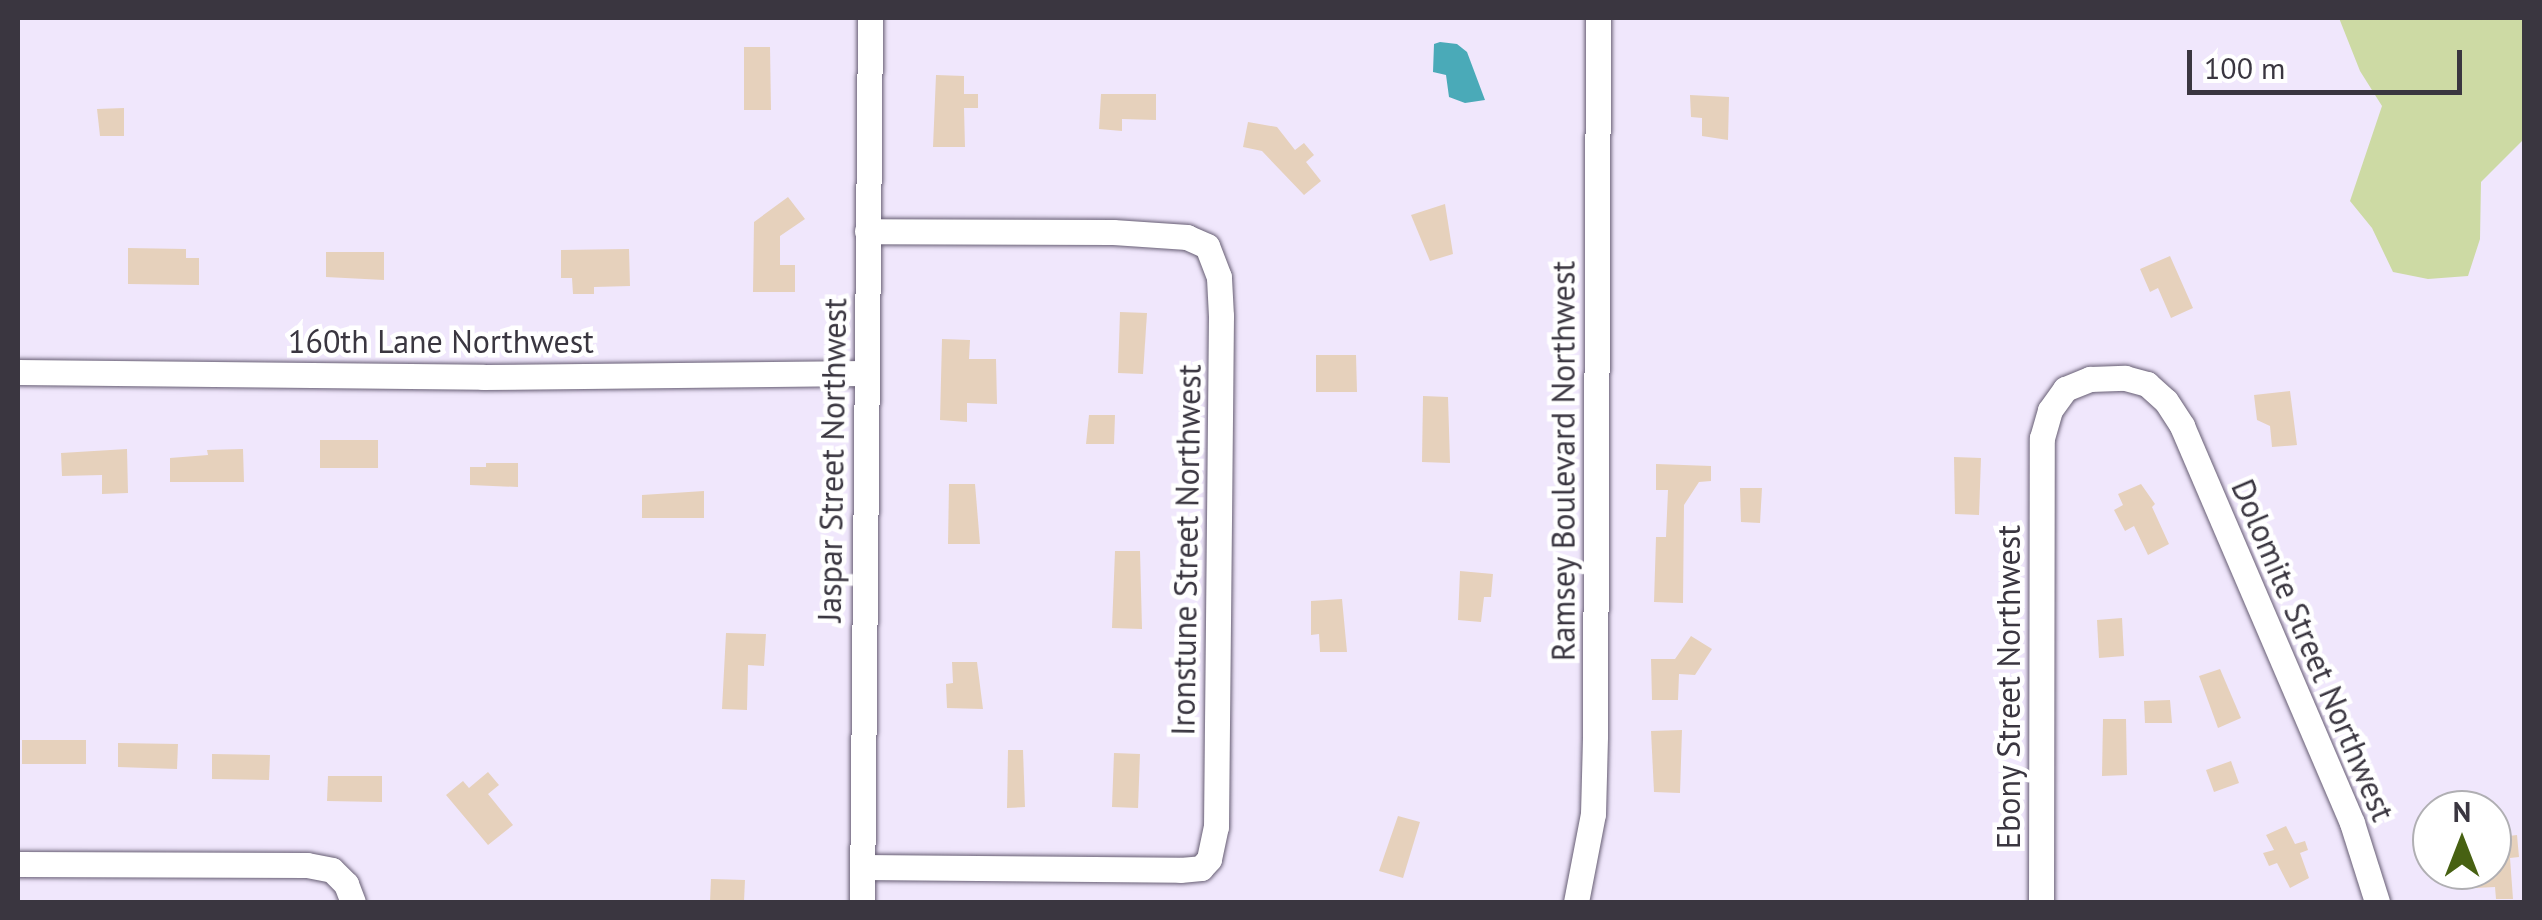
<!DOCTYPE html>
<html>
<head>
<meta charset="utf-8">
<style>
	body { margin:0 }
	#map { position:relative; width:2542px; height:920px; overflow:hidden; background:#f0e7fc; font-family:"PT Sans",sans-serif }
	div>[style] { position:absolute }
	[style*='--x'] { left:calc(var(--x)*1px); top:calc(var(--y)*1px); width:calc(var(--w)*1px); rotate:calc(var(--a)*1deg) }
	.green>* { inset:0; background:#cddaa4 }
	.water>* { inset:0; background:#4aaab8 }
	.building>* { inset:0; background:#e6d1bc }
	.roads { filter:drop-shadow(0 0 2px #665d73) drop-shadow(0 0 2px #665d73) }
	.minor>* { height:25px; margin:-12.5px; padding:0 12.5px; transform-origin:12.5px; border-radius:12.5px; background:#fff }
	span { translate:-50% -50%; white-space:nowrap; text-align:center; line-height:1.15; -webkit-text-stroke:9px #fff; paint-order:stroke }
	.street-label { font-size:32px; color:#3a3640 }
	.frame { position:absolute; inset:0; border:20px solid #3a3640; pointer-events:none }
	.north { position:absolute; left:2412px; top:790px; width:100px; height:100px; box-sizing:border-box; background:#fff; border:2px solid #b0afb3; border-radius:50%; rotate:0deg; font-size:28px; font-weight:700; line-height:40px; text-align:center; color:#3a3640 }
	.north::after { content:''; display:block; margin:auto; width:35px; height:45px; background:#476112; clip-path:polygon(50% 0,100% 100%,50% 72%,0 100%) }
	.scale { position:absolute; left:2187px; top:50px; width:275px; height:45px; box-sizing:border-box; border:5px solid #3a3640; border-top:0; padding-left:12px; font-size:30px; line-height:35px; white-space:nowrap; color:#3a3640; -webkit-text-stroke:8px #fff; paint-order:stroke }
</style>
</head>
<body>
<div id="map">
	<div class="green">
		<i style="clip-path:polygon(881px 18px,1576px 18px,1576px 20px)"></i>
		<i style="clip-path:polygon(2339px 18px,2524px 18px,2524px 139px,2481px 182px,2480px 239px,2468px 276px,2428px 279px,2393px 272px,2372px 228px,2350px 201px,2382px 106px,2360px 71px)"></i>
	</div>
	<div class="water">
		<i style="clip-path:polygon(1440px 42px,1457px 44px,1467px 52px,1485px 100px,1465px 103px,1449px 97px,1446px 75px,1433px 72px,1434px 44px)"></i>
	</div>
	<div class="building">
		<i style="clip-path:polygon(744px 47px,770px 47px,771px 110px,744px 110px)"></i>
		<i style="clip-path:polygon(936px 75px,964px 76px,964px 94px,978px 94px,978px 108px,964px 108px,965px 147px,933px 147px)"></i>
		<i style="clip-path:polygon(1101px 94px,1156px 94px,1156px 120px,1122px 119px,1122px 131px,1099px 129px)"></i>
		<i style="clip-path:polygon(1690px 95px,1729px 97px,1728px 140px,1702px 136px,1702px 118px,1691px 117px)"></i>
		<i style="clip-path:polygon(124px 108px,124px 136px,100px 136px,97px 109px)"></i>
		<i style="clip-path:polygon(1248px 122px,1277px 127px,1295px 150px,1304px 143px,1314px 155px,1306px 162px,1321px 181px,1304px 195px,1262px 151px,1243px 147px)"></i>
		<i style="clip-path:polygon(788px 197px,805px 219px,780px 236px,780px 265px,795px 265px,795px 292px,753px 292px,754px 222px)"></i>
		<i style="clip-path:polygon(1445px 204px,1453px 254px,1430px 261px,1411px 215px)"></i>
		<i style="clip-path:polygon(128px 248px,186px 249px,186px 258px,199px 258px,199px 285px,128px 284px)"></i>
		<i style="clip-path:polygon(629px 249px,630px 286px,594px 287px,594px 294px,573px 294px,572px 278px,561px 278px,561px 250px)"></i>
		<i style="clip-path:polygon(326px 252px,384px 252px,384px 280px,326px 277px)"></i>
		<i style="clip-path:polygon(2170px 256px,2193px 308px,2171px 318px,2158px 288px,2150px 292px,2140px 269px)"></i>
		<i style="clip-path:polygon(1120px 312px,1147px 313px,1143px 374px,1118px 373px)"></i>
		<i style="clip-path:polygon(942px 339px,970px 340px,969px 359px,996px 359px,997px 404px,967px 403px,967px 422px,940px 420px)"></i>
		<i style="clip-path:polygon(1316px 355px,1356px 355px,1357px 392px,1316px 392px)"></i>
		<i style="clip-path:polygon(2290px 391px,2297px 445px,2272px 447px,2270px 426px,2257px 420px,2254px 395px)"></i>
		<i style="clip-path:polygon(1423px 396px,1448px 397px,1450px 463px,1422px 462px)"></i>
		<i style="clip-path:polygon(1089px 415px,1115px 415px,1114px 444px,1086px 444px)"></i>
		<i style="clip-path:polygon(320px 440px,378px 440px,378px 468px,320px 468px)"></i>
		<i style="clip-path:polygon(127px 449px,128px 493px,102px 494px,102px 475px,62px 476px,61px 453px)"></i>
		<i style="clip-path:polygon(243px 449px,244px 482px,170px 482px,170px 458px,208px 455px,207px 450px)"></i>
		<i style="clip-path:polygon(1954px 457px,1981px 458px,1979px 515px,1955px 514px)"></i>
		<i style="clip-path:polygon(486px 463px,518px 463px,518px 487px,470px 485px,470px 467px,486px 467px)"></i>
		<i style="clip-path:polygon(1656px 464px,1711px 466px,1711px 481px,1699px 482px,1684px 505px,1683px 603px,1654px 602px,1656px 537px,1666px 537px,1668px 490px,1656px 490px)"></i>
		<i style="clip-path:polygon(949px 484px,975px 484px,980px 544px,948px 544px)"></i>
		<i style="clip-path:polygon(2141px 484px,2155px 504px,2152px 507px,2169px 544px,2148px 555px,2134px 526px,2125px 531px,2114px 510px,2123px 505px,2118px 494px)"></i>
		<i style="clip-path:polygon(1740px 488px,1762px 488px,1760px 523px,1741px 522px)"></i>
		<i style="clip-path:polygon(704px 491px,704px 518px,642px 518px,642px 495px)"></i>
		<i style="clip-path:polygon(1115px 551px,1140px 551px,1142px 629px,1112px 628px)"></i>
		<i style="clip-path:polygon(1460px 571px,1493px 574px,1491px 597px,1484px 597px,1481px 622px,1458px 620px)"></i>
		<i style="clip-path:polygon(1342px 599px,1347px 652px,1320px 652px,1319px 634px,1311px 635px,1311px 601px)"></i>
		<i style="clip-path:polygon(2122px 618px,2124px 656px,2099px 658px,2097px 620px)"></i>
		<i style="clip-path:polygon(726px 633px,766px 634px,764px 666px,748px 665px,747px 710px,722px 709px)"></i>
		<i style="clip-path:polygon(1691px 636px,1712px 649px,1695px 675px,1679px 674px,1678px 700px,1652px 700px,1651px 659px,1675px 659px)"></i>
		<i style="clip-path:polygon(952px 662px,977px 662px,983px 709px,947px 708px,946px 684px,953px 683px)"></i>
		<i style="clip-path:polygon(2220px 669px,2241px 718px,2218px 728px,2199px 676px)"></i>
		<i style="clip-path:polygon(2170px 700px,2172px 723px,2145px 723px,2144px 701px)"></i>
		<i style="clip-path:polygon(2103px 719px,2126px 719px,2127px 775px,2102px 776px)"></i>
		<i style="clip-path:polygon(1682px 730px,1680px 793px,1654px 792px,1651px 731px)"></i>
		<i style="clip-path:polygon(22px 740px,86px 740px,86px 764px,22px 764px)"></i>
		<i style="clip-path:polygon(118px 743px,178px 744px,177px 769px,118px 767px)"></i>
		<i style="clip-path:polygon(1008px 750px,1023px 750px,1025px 807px,1007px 808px)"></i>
		<i style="clip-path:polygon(1114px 753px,1140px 754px,1138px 808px,1112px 807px)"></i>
		<i style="clip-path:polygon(212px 754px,270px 755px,269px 780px,212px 779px)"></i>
		<i style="clip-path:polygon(2231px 761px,2239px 783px,2214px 792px,2206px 770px)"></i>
		<i style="clip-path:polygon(488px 772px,499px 785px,488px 794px,513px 825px,488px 845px,446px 795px,463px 781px,469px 788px)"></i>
		<i style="clip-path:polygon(328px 776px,382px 776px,382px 802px,327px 801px)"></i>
		<i style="clip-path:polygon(1398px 816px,1420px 822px,1403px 878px,1379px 871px)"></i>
		<i style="clip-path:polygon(2286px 826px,2295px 844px,2305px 841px,2308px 850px,2300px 853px,2309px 878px,2290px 888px,2277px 863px,2269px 866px,2263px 853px,2274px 850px,2266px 835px)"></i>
		<i style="clip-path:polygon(2508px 830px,2509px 836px,2517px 835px,2519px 857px,2510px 858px,2513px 899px,2496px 899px,2495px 887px,2475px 888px,2473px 870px,2492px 870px,2492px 831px)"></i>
		<i style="clip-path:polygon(711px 879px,745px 880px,744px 901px,710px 902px)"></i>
	</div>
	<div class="roads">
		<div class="minor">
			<i style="--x:18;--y:372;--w:465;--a:0.6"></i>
			<i style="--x:483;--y:377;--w:382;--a:-0.6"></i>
			<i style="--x:18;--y:864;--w:289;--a:0.2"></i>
			<i style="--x:307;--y:865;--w:25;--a:11"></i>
			<i style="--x:332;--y:870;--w:20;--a:45"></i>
			<i style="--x:346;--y:884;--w:19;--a:69"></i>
			<i style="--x:863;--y:867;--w:317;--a:0.5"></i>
			<i style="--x:1180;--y:870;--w:21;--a:-5"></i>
			<i style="--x:1201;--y:868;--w:12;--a:-48"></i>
			<i style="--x:1209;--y:859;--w:33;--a:-78"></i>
			<i style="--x:1216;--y:827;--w:511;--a:-89.44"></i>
			<i style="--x:1221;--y:316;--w:39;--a:-93"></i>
			<i style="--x:1219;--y:277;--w:33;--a:-111"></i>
			<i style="--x:1207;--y:246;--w:22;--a:-156"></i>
			<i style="--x:1187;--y:237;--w:74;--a:-176.1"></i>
			<i style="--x:1113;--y:232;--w:246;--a:-179.8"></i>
			<i style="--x:862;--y:902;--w:884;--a:-89.48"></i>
			<i style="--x:1576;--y:902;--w:90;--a:-79.1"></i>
			<i style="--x:1593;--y:814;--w:78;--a:-88.5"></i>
			<i style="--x:1595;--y:736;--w:718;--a:-89.76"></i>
			<i style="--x:2041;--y:902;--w:464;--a:-89.9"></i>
			<i style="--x:2042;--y:438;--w:29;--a:-74"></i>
			<i style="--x:2050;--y:410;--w:26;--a:-54"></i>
			<i style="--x:2065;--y:389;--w:27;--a:-22"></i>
			<i style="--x:2090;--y:379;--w:35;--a:-2"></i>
			<i style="--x:2125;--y:378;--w:23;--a:15"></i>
			<i style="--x:2147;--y:384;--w:25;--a:42"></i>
			<i style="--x:2166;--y:401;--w:30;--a:57"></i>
			<i style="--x:2182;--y:426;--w:432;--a:66.8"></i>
			<i style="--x:2352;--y:823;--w:83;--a:72.4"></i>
		</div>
	</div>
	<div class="street-label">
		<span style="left:441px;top:341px">160th Lane Northwest</span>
		<span style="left:832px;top:460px;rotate:-89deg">Jaspar Street Northwest</span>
		<span style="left:1563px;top:461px;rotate:-90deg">Ramsey Boulevard Northwest</span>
		<span style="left:1186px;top:550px;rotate:-89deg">Ironstune Street Northwest</span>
		<span style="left:2313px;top:650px;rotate:67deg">Dolomite Street Northwest</span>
		<span style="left:2008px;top:687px;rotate:-90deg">Ebony Street Northwest</span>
	</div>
	<div class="frame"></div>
	<div class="north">N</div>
	<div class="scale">100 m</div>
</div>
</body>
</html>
